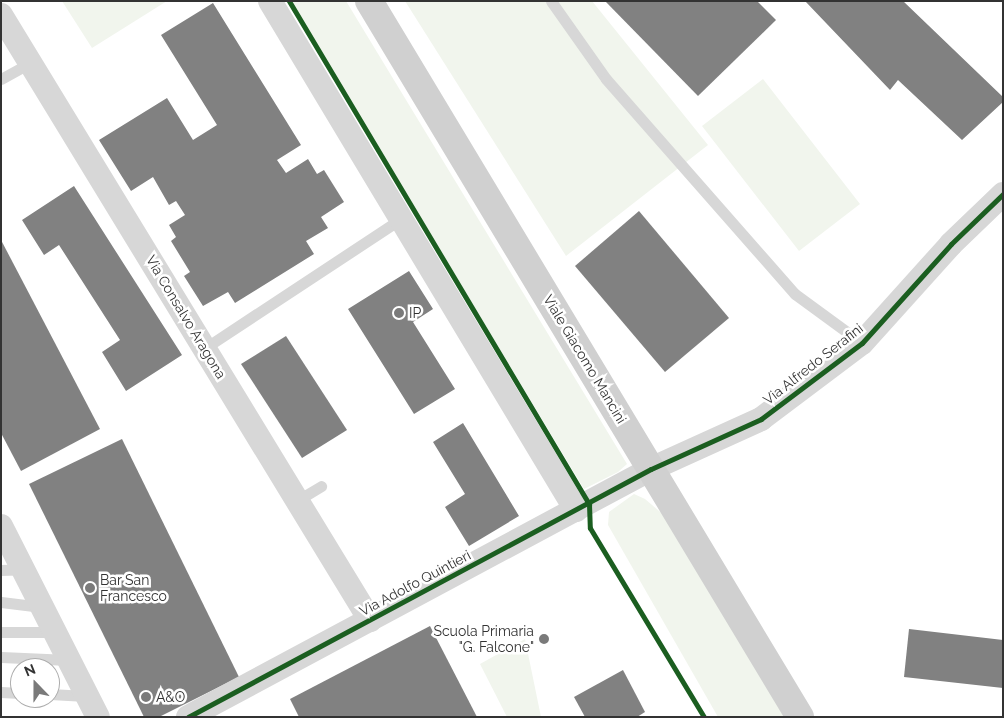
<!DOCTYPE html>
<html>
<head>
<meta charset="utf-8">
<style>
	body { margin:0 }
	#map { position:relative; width:1004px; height:718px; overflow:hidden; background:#fff; font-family:Raleway,sans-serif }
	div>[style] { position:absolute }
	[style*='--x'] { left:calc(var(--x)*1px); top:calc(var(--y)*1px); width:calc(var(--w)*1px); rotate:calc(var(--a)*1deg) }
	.green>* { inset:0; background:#f1f5ed }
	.building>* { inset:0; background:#818181 }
	.lane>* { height:11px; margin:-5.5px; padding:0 5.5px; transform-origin:5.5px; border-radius:5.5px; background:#d7d7d7 }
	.street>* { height:24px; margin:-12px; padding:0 12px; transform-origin:12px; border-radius:12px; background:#d7d7d7 }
	.secondary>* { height:28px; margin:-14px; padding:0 14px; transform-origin:14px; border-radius:14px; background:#d0d0d0 }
	.cycleway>* { height:5px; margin:-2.5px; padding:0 2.5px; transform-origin:2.5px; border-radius:2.5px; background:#1b5e20 }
	.dots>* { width:14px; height:14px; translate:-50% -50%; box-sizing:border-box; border:2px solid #fff; border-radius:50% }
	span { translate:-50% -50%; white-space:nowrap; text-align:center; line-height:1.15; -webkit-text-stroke:5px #fff; paint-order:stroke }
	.poi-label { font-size:14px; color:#333 }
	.left { translate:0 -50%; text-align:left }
	.right { translate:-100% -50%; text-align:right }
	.street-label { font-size:14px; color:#333 }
	.frame { position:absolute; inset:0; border:2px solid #333; pointer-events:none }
	.north { position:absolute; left:10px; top:658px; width:50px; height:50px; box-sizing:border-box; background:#fff; border:1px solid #adadad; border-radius:50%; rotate:338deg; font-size:14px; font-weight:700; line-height:20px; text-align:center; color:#333 }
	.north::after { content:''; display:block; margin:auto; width:18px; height:22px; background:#7a7a7a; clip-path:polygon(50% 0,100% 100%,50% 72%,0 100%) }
</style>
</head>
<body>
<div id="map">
	<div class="green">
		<i style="clip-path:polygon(62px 1px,167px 1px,92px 48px)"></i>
		<i style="clip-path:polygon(290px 1px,346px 1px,627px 464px,618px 472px,584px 489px)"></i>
		<i style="clip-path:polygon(405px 1px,592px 1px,708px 145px,566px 256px)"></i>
		<i style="clip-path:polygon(763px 79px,860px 204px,799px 251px,702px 126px)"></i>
		<i style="clip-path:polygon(634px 494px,645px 499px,672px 522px,790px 717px,718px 717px,608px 525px,609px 512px)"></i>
		<i style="clip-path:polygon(525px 639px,541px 717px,507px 717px,480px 664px)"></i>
	</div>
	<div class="building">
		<i style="clip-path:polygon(605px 1px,757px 1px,776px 20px,698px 96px)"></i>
		<i style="clip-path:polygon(805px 1px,903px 1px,1003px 97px,1003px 102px,962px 140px,898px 80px,890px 90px)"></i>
		<i style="clip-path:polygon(213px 3px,301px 145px,277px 160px,286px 173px,308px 159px,317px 174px,324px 170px,344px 202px,321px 217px,328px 228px,306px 241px,314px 254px,235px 303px,228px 292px,203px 306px,184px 276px,190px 272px,171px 241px,176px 237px,169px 225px,185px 215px,176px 201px,169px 205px,153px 177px,131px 191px,99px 140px,167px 98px,193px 140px,217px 125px,161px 35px)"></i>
		<i style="clip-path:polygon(74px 186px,182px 355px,126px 391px,102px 352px,120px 340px,59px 245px,44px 255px,22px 220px)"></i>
		<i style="clip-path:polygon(639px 211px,729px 318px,665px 372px,575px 266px)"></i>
		<i style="clip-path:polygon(1px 240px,100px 429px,21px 471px,1px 433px)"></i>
		<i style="clip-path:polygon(409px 271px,433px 309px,413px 322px,455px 389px,414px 414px,348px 309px)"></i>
		<i style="clip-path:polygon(286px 336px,347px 430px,302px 458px,241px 364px)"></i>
		<i style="clip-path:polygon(463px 423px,519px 516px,469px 546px,445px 507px,465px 494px,433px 442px)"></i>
		<i style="clip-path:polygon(122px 439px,239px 677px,159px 717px,144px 717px,29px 484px)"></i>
		<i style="clip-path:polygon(430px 626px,477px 717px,299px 717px,290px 699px)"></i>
		<i style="clip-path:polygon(909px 629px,1003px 640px,1003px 688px,904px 677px)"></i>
		<i style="clip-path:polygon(623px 670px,645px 712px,637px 717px,585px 717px,574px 697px)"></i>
	</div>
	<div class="lane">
		<i style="--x:551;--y:1;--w:95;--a:54.8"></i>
		<i style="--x:606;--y:79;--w:286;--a:48.7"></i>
		<i style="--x:795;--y:294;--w:83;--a:36.2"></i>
		<i style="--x:1;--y:79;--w:33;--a:-29"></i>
		<i style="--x:205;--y:348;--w:235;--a:-33.4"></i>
		<i style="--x:298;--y:500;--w:27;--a:-31"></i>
		<i style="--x:1;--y:570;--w:23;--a:-2"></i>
		<i style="--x:1;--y:602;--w:41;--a:7"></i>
		<i style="--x:1;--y:632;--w:54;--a:0"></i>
		<i style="--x:1;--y:657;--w:68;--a:2.5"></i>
		<i style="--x:1;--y:692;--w:19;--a:3"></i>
		<i style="--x:50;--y:694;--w:36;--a:3"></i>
	</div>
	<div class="street">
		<i style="--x:270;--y:1;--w:594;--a:58.99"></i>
		<i style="--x:1;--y:15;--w:709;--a:58.62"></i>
		<i style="--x:1;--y:526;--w:214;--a:63.1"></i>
		<i style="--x:188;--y:717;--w:525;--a:-28.18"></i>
		<i style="--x:651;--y:469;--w:121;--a:-24.4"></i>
		<i style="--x:761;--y:419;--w:126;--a:-37"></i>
		<i style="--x:862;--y:343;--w:133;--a:-48"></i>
		<i style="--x:951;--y:244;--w:72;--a:-43.9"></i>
	</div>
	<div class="secondary">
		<i style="--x:369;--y:1;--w:836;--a:58.95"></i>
	</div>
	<div class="cycleway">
		<i style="--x:289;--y:1;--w:586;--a:59.19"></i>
		<i style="--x:589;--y:504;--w:24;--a:88"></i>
		<i style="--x:590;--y:528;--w:221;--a:58.9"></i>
		<i style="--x:188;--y:717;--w:525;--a:-28.18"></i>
		<i style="--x:651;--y:469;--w:121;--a:-24.4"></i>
		<i style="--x:761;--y:419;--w:126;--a:-37"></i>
		<i style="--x:862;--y:343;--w:133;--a:-48"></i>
		<i style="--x:951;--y:244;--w:72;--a:-43.9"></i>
	</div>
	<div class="dots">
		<i style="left:399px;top:313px;background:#7a7a7a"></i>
		<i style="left:90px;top:588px;background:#7a7a7a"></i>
		<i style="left:544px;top:639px;background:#7a7a7a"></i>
		<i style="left:146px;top:697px;background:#7a7a7a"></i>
	</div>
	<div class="poi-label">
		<span class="left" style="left:409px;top:313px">IP</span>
		<span class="left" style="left:100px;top:588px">Bar San<br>Francesco</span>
		<span class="right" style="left:534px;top:639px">Scuola Primaria<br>"G. Falcone"</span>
		<span class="left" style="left:156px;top:697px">A&amp;O</span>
	</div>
	<div class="street-label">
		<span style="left:186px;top:317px;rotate:59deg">Via Consalvo Aragona</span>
		<span style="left:585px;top:359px;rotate:59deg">Viale Giacomo Mancini</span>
		<span style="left:813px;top:364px;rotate:-38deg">Via Alfredo Serafini</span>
		<span style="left:415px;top:583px;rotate:-28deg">Via Adolfo Quintieri</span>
	</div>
	<div class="frame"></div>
	<div class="north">N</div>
</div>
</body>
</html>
